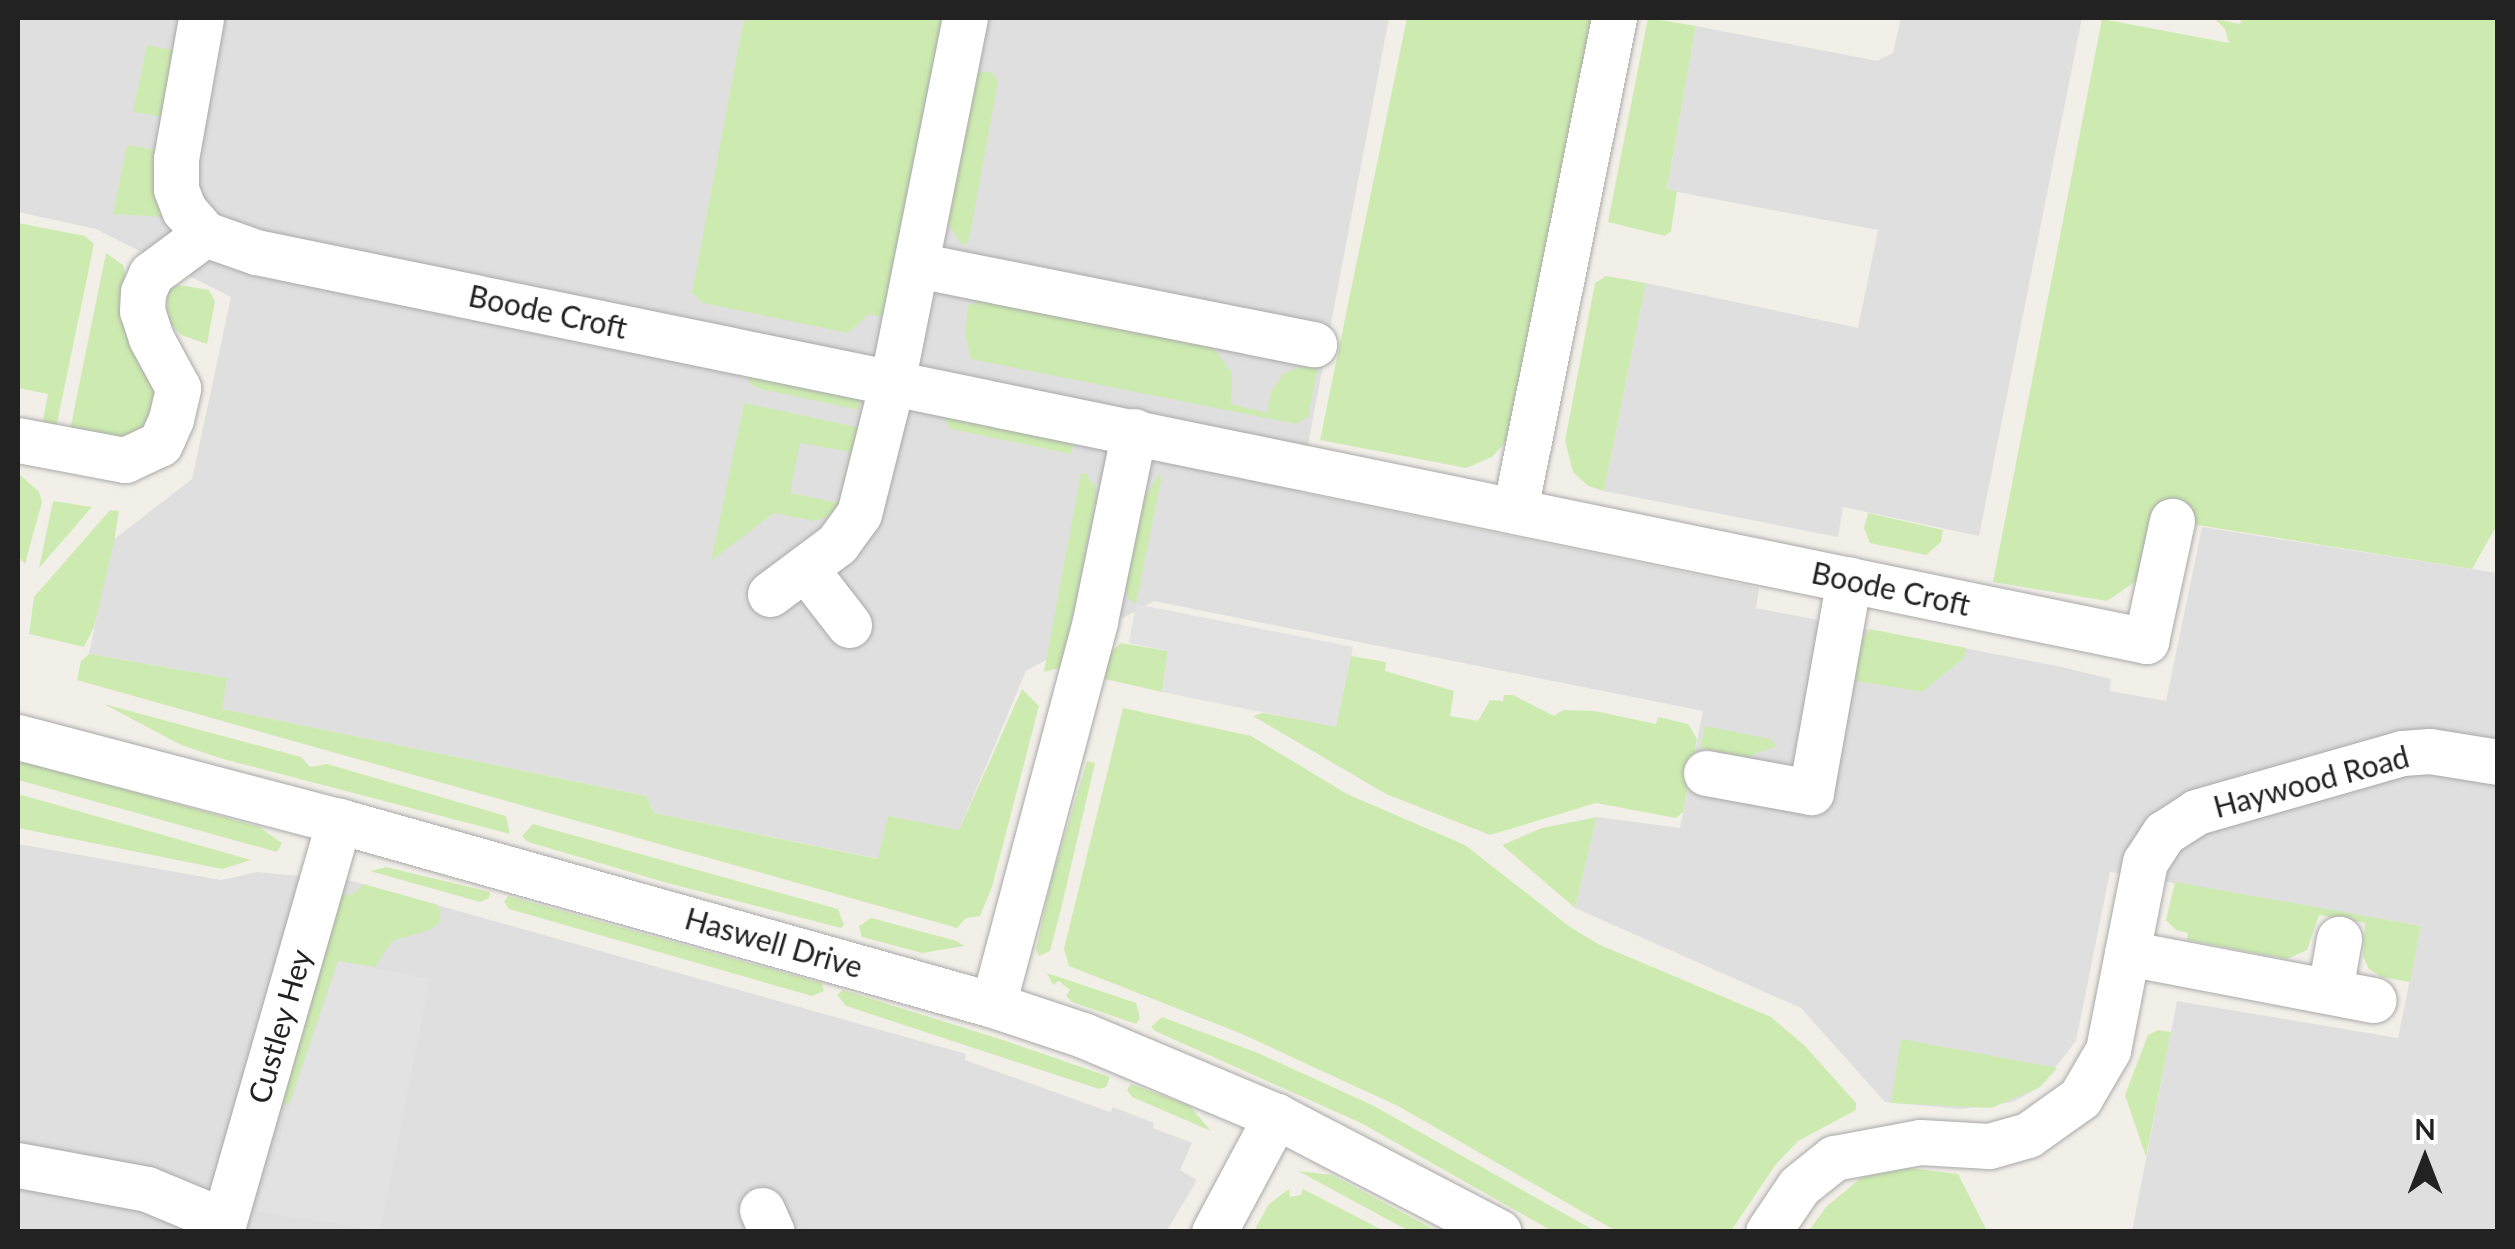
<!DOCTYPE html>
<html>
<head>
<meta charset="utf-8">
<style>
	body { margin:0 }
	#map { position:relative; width:2515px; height:1249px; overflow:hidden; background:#f2efe9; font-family:Lato,sans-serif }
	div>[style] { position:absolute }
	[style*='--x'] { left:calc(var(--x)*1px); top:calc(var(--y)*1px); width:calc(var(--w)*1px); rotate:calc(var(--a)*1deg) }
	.residential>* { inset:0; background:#e0dfdf }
	.grass>* { inset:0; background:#cdebb0 }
	.parking>* { inset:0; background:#e2e2e2 }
	.roads { filter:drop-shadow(0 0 2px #a9a9a9) drop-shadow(0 0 2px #a9a9a9) }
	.street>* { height:45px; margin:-22.5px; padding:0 22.5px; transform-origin:22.5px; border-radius:22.5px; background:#fff }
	span { translate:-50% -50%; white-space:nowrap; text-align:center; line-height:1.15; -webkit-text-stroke:8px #fff; paint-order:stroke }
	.street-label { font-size:30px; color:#222 }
	.frame { position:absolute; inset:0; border:20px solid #222; pointer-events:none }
	.north { position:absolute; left:2375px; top:1109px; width:100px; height:100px; -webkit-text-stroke:8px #fff; paint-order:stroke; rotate:0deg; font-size:28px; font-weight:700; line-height:40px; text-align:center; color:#222 }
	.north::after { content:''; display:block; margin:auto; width:35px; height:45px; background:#222; clip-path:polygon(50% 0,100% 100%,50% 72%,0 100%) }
</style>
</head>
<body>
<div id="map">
	<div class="residential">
		<i style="clip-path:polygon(18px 18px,1389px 18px,1299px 492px,1759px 588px,1756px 608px,2062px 667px,2111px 679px,2110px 691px,2166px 701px,2202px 527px,2497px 573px,2497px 1231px,2132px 1231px,2177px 1001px,2398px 1038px,2421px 926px,2110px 872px,2076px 1041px,2040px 1087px,2013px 1102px,1961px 1109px,1885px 1102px,1801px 1008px,1575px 908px,1597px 817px,1680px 828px,1703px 711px,1154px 601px,1026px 671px,959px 830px,879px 859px,654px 813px,646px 796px,221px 709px,226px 678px,89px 654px,112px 541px,192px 479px,231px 297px,96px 229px,18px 212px)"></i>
		<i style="clip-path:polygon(1901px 18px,2082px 18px,1979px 536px,1843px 507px,1838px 537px,1604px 491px,1646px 283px,1858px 328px,1878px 230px,1667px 190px,1696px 26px,1877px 61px,1893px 53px)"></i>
		<i style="clip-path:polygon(18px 844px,221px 880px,257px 872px,352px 881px,966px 1054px,965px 1060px,1085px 1103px,1110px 1112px,1113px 1107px,1154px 1123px,1153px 1128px,1192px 1143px,1180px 1170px,1197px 1180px,1166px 1232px,18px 1231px)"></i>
	</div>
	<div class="grass">
		<i style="clip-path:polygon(744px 18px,943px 18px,884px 311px,880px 317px,869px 314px,848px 333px,703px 303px,692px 293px)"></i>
		<i style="clip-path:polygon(1407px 18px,1597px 18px,1510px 437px,1492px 457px,1466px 468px,1320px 440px)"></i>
		<i style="clip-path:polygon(1648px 18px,1696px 26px,1667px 189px,1677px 191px,1671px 231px,1665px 236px,1608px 222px)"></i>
		<i style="clip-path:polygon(2242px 18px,2497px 18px,2498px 523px,2472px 569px,2172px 521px,2145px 575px,2107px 601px,1993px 582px,2102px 19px,2229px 43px,2225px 29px,2215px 19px,2240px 24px)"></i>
		<i style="clip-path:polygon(147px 45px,178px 51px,163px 117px,133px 112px)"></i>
		<i style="clip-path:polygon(975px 72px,992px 72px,998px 82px,969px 240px,963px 246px,945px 220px)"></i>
		<i style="clip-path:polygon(127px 145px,157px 150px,163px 217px,113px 214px)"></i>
		<i style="clip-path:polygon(18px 223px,85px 236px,94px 244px,56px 428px,42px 426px,48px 394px,18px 388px)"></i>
		<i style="clip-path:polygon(106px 253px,123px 265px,156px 393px,153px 414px,140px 431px,119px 438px,70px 430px)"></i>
		<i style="clip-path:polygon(1606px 276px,1646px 283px,1604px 491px,1588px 486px,1573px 472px,1565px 441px,1595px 283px)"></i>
		<i style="clip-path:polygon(167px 283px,209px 290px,215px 301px,207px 344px,181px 335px,167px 320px)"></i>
		<i style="clip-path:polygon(980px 299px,1213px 347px,1232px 373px,1231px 404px,1267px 413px,1271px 392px,1284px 373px,1307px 365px,1318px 367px,1308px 417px,1296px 424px,971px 359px,965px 334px,968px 306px)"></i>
		<i style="clip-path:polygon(746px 374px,859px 398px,859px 410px,761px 389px,751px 385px)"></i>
		<i style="clip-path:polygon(evenodd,744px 403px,865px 429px,873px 440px,834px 515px,813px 521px,774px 513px,711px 561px,744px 403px,800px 443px,850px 452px,839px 503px,790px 493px,800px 443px)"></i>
		<i style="clip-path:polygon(946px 412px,1074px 443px,1071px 454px,951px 429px,945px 420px)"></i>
		<i style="clip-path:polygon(18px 473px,39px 492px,42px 502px,25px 564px,18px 556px)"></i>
		<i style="clip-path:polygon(1081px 473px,1088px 474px,1089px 481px,1096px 485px,1096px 499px,1062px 667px,1044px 672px)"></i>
		<i style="clip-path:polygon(1160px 473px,1161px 481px,1136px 604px,1128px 599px,1124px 586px,1140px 505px)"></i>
		<i style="clip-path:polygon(53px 501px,92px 507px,39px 568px)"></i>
		<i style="clip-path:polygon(110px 510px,119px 511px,114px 542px,94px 627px,84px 647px,29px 634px,34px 597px)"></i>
		<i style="clip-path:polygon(1868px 513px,1943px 530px,1941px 542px,1926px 555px,1870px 543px,1864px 528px)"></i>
		<i style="clip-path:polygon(1870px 629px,1966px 648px,1964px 658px,1922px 692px,1856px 681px,1852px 676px,1858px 644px)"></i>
		<i style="clip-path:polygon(1121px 643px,1168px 651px,1162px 692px,1105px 679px,1108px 655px)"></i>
		<i style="clip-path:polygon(89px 654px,227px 678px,222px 709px,646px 796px,654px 813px,878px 859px,888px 816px,959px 830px,1022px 689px,1039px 706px,992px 887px,980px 916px,966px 918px,957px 928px,77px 680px,81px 661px)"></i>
		<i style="clip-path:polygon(1351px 656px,1386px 662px,1385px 671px,1454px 691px,1450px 716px,1478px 721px,1490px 700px,1503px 701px,1504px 695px,1513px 695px,1554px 716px,1563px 710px,1595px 711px,1656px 724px,1658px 717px,1688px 724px,1697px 739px,1683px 812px,1676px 818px,1596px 803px,1490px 835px,1386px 794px,1253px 716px,1263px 713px,1336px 726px)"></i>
		<i style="clip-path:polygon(104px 704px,301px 757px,310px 767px,327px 764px,506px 816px,510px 834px,223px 759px,181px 745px)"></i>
		<i style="clip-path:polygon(1123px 708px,1251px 736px,1347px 794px,1465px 845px,1570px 927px,1600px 945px,1771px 1017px,1805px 1046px,1856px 1103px,1856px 1110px,1798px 1141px,1776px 1164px,1731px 1231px,1616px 1231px,1398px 1106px,1242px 1034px,1069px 966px,1064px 949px)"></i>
		<i style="clip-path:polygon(1705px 726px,1770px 739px,1777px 746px,1747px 757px,1700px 748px)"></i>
		<i style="clip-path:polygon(21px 760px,259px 827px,282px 843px,277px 852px,18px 780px)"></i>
		<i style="clip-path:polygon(1087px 761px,1095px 763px,1061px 909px,1050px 951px,1039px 956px,1036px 950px,1051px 882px)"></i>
		<i style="clip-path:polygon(18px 794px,251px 860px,222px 869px,18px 828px)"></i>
		<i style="clip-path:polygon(1597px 817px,1575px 908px,1502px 845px,1542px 828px)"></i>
		<i style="clip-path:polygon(533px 824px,838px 909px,844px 925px,841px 928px,671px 884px,528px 842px,522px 836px)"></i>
		<i style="clip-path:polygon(386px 867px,490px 892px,489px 898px,480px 902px,370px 871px)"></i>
		<i style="clip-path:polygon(2175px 882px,2421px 926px,2410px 982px,2381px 977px,2369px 969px,2363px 956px,2365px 923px,2319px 915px,2307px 950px,2287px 959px,2187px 940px,2188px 933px,2176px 930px,2166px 920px)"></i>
		<i style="clip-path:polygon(363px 884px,438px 905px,441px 921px,430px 930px,392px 941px,375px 967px,338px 961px,289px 1104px,278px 1107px,340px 892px,351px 896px)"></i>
		<i style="clip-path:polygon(508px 896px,821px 983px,824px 991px,812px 996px,509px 909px,504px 902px)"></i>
		<i style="clip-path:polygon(871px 918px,957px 941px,964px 946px,922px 953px,862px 937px,859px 926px)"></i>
		<i style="clip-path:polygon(1047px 973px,1136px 1003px,1140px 1018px,1136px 1024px,1072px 1002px,1066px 996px,1070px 990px,1059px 981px,1053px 985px)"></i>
		<i style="clip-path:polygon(843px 990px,1006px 1041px,1110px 1077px,1106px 1087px,1099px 1089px,846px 1006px,837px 995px)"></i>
		<i style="clip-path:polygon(1162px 1017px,1258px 1053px,1372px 1105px,1595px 1231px,1552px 1231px,1361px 1123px,1155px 1031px,1151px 1027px)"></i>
		<i style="clip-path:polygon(2158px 1030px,2171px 1032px,2146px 1157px,2125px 1095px,2148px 1035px)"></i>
		<i style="clip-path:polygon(1901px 1039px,2057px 1068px,2040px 1087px,1991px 1108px,1891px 1103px)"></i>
		<i style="clip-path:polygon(1131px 1084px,1190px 1106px,1211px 1131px,1132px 1097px,1127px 1090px)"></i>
		<i style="clip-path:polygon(1909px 1168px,1958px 1174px,1987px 1231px,1808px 1232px,1826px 1207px,1862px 1177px)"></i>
		<i style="clip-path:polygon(1298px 1171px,1332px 1175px,1437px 1231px,1409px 1231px)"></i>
		<i style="clip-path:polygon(1289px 1189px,1290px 1197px,1301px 1195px,1303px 1189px,1384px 1231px,1254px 1231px,1269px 1204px)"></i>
	</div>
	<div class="parking">
		<i style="clip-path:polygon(1136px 604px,1353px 647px,1336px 727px,1162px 692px,1168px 651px,1129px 643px)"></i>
		<i style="clip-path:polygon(338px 961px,430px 979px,380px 1231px,256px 1211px)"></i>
	</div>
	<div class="roads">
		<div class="street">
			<i style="--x:205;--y:234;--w:54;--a:19.4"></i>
			<i style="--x:256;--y:252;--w:1930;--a:11.63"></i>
			<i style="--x:2146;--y:641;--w:123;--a:-77.8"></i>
			<i style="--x:917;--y:265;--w:405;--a:11.3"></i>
			<i style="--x:18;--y:440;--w:109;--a:10.6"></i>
			<i style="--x:125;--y:460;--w:38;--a:-25"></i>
			<i style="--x:160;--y:444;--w:27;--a:-66"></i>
			<i style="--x:171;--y:419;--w:32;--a:-77"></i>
			<i style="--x:178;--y:388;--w:57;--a:-118.4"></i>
			<i style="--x:151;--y:338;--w:28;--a:-108"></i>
			<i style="--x:142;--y:311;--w:19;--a:-87"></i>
			<i style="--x:143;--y:292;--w:20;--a:-66"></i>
			<i style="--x:151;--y:274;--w:67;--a:-36.5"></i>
			<i style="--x:205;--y:234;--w:32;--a:-131"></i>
			<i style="--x:184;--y:210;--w:22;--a:-111"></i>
			<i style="--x:176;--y:189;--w:30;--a:-90"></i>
			<i style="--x:176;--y:159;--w:143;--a:-79.9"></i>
			<i style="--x:1515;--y:510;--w:502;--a:-78.62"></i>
			<i style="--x:805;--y:568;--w:72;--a:52.3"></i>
			<i style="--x:770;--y:594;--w:84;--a:-36.7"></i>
			<i style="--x:837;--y:544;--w:37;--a:-54"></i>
			<i style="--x:859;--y:514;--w:135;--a:-75.9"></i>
			<i style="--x:892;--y:383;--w:372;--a:-78.7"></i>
			<i style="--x:18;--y:737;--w:332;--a:14.7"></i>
			<i style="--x:339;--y:821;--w:679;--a:15.71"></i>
			<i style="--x:993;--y:1005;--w:95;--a:18.4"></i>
			<i style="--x:1083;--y:1035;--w:209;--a:22.8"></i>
			<i style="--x:1276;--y:1116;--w:251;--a:27.5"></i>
			<i style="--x:1706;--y:773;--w:107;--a:10.3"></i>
			<i style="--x:1811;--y:792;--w:216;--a:-79.9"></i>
			<i style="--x:2127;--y:953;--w:251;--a:10.8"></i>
			<i style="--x:2330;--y:991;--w:53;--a:-80.2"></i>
			<i style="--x:993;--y:1005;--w:397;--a:-75.1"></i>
			<i style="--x:1095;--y:621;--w:194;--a:-78.4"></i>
			<i style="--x:18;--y:1165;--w:131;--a:10.5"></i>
			<i style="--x:147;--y:1189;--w:83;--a:22.6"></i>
			<i style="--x:762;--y:1210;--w:24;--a:66"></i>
			<i style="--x:221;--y:1232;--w:428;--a:-74"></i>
			<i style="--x:1214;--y:1232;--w:132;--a:-61.9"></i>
			<i style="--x:1768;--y:1232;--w:55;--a:-56"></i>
			<i style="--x:1799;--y:1186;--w:45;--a:-38.7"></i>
			<i style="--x:1834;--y:1158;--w:87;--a:-10.5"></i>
			<i style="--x:1920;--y:1142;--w:69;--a:3.3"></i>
			<i style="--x:1989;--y:1146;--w:41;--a:-15.8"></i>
			<i style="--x:2028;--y:1135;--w:64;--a:-35.4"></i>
			<i style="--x:2080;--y:1098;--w:56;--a:-59.7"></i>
			<i style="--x:2108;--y:1050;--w:192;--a:-78.9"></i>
			<i style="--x:2145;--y:862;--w:35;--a:-57"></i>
			<i style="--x:2164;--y:833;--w:38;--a:-33"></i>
			<i style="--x:2196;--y:812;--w:214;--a:-16"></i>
			<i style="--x:2402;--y:753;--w:28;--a:-4"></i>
			<i style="--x:2430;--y:751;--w:69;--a:9.2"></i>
		</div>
	</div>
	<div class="street-label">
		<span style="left:548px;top:311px;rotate:12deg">Boode Croft</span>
		<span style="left:1891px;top:588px;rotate:12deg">Boode Croft</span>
		<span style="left:2311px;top:781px;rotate:-15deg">Haywood Road</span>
		<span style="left:774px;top:942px;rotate:16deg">Haswell Drive</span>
		<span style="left:279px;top:1026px;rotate:-74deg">Custley Hey</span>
	</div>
	<div class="frame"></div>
	<div class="north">N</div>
</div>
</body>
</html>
